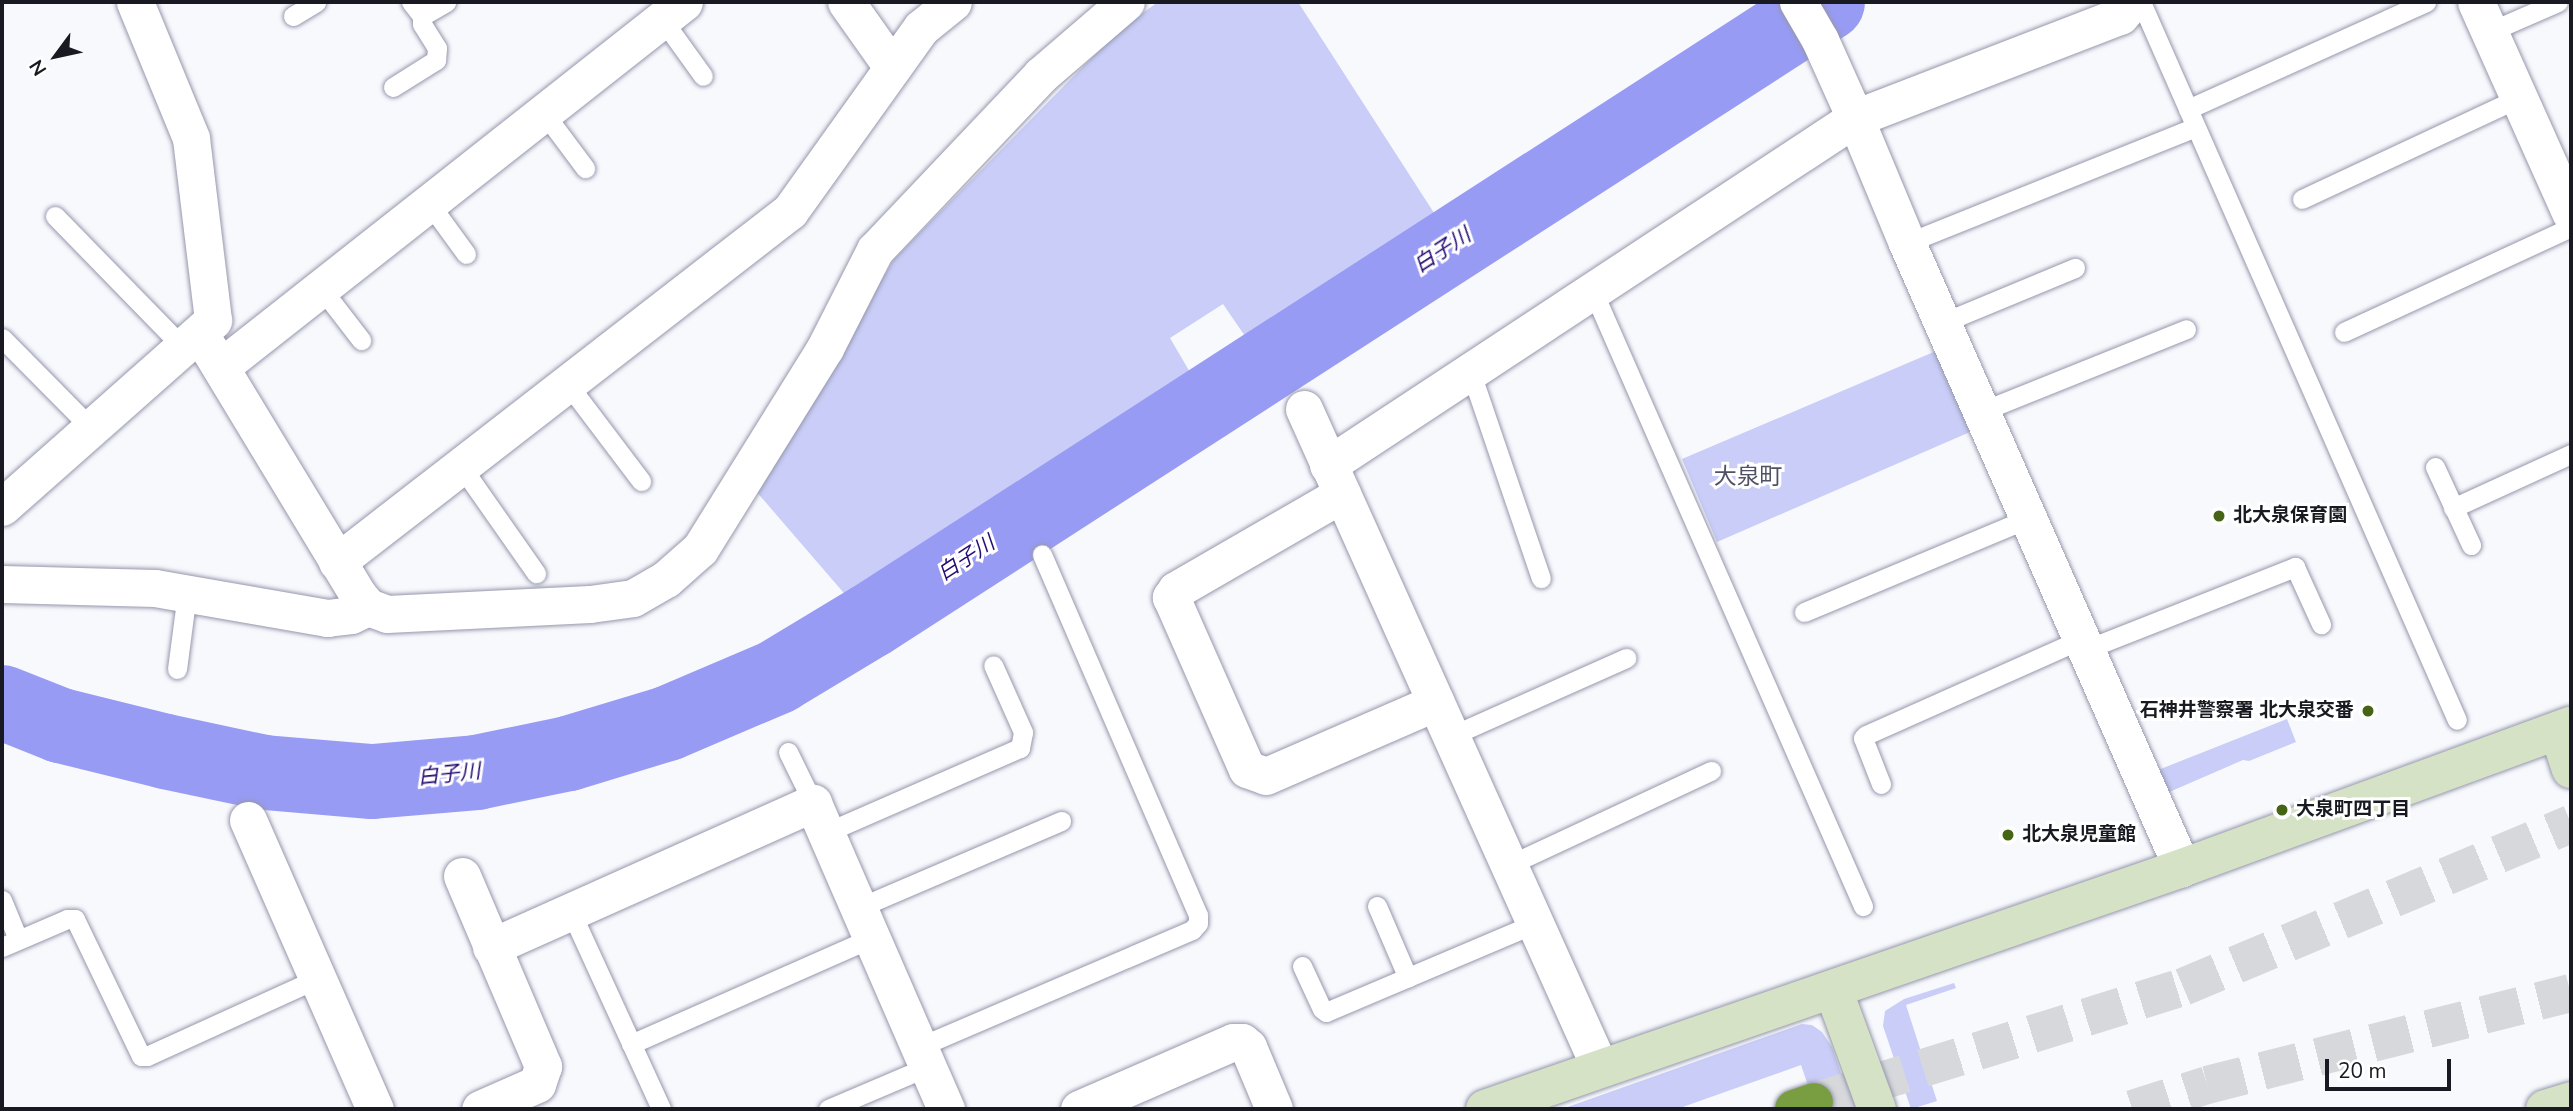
<!DOCTYPE html>
<html>
<head>
<meta charset="utf-8">
<style>
	body { margin:0 }
	#map { position:relative; width:2573px; height:1111px; overflow:hidden; background:#f8f9fd; font-family:"Nunito Sans","Noto Sans JP",sans-serif }
	div>[style] { position:absolute }
	[style*='--x'] { left:calc(var(--x)*1px); top:calc(var(--y)*1px); width:calc(var(--w)*1px); rotate:calc(var(--a)*1deg) }
	.green>* { inset:0; background:#c9cdf7 }
	.river>* { height:75px; margin:-37.5px; padding:0 37.5px; transform-origin:37.5px; border-radius:37.5px; background:#989bf3 }
	.highway-tunnel>* { height:38px; margin-top:-19px; transform-origin:0; background:repeating-linear-gradient(90deg,#d7d8dc 0 38px,transparent 0 57px) }
	.roads { filter:drop-shadow(0 0 2px #9597ac) drop-shadow(0 0 2px #9597ac) }
	.lane>* { height:19px; margin:-9.5px; padding:0 9.5px; transform-origin:9.5px; border-radius:9.5px; background:#fff }
	.street>* { height:37px; margin:-18.5px; padding:0 18.5px; transform-origin:18.5px; border-radius:18.5px; background:#fff }
	.secondary>* { height:38px; margin:-19px; padding:0 19px; transform-origin:19px; border-radius:19px; background:#d6e2c6 }
	.highway>* { height:38px; margin:-19px; padding:0 19px; transform-origin:19px; border-radius:19px; background:#789e41 }
	.dots>* { width:19px; height:19px; translate:-50% -50%; box-sizing:border-box; border:4px solid #fff; border-radius:50% }
	span { translate:-50% -50%; white-space:nowrap; text-align:center; line-height:1.15; -webkit-text-stroke:6px #fff; paint-order:stroke }
	.poi-label { font-size:19px; color:#191a21; font-weight:700 }
	.left { translate:0 -50%; text-align:left }
	.right { translate:-100% -50%; text-align:right }
	.water-label { font-size:21px; color:#250c74; font-style:italic }
	.quarter-label { font-size:23px; color:#4f5164 }
	.frame { position:absolute; inset:0; border:4px solid #191a21; pointer-events:none }
	.north { position:absolute; left:21px; top:21px; width:70px; height:70px; -webkit-text-stroke:5px #fff; paint-order:stroke; rotate:237deg; font-size:19px; font-weight:700; line-height:28px; text-align:center; color:#191a21 }
	.north::after { content:''; display:block; margin:auto; width:24px; height:32px; background:#191a21; clip-path:polygon(50% 0,100% 100%,50% 72%,0 100%) }
	.scale { position:absolute; left:2325px; top:1059px; width:126px; height:32px; box-sizing:border-box; border:4px solid #191a21; border-top:0; padding-left:9px; font-size:21px; line-height:24px; white-space:nowrap; color:#191a21; -webkit-text-stroke:5px #fff; paint-order:stroke }
</style>
</head>
<body>
<div id="map">
	<div class="green">
		<i style="clip-path:polygon(1158px 2px,1298px 2px,1436px 216px,1247px 339px,1223px 304px,1170px 338px,1191px 374px,1110px 430px,849px 599px,755px 490px,894px 259px,1119px 30px)"></i>
		<i style="clip-path:polygon(1936px 351px,1970px 432px,1717px 542px,1682px 459px)"></i>
		<i style="clip-path:polygon(2287px 719px,2296px 742px,2249px 761px,2243px 760px,2167px 793px,2158px 770px)"></i>
		<i style="clip-path:polygon(1954px 983px,1956px 988px,1906px 1005px,1937px 1101px,1911px 1109px,1883px 1026px,1885px 1011px,1904px 999px)"></i>
		<i style="clip-path:polygon(1802px 1024px,1812px 1025px,1822px 1032px,1832px 1047px,1853px 1109px,1816px 1109px,1801px 1065px,1677px 1109px,1562px 1109px)"></i>
	</div>
	<div class="river">
		<i style="--x:2;--y:702;--w:62;--a:21.6"></i>
		<i style="--x:60;--y:725;--w:108;--a:13.9"></i>
		<i style="--x:165;--y:751;--w:101;--a:12"></i>
		<i style="--x:264;--y:772;--w:108;--a:4.8"></i>
		<i style="--x:372;--y:781;--w:104;--a:-4.9"></i>
		<i style="--x:476;--y:772;--w:94;--a:-11.7"></i>
		<i style="--x:568;--y:753;--w:103;--a:-16.9"></i>
		<i style="--x:667;--y:723;--w:120;--a:-23.1"></i>
		<i style="--x:777;--y:676;--w:109;--a:-31.1"></i>
		<i style="--x:870;--y:620;--w:1139;--a:-32.85"></i>
	</div>
	<div class="highway-tunnel">
		<i style="--x:1814;--y:1102;--w:387;--a:-17.3"></i>
		<i style="--x:2183;--y:987;--w:421;--a:-22.8"></i>
		<i style="--x:2132;--y:1109;--w:79;--a:-17.7"></i>
		<i style="--x:2207;--y:1085;--w:375;--a:-14.2"></i>
	</div>
	<div class="roads">
		<div class="lane">
			<i style="--x:411;--y:2;--w:18;--a:52"></i>
			<i style="--x:422;--y:16;--w:28;--a:-30"></i>
			<i style="--x:2141;--y:2;--w:784;--a:66.25"></i>
			<i style="--x:293;--y:16;--w:27;--a:-31"></i>
			<i style="--x:662;--y:19;--w:70;--a:54.3"></i>
			<i style="--x:2489;--y:32;--w:75;--a:-23.5"></i>
			<i style="--x:393;--y:87;--w:51;--a:-32.1"></i>
			<i style="--x:436;--y:60;--w:12;--a:-85"></i>
			<i style="--x:437;--y:48;--w:28;--a:-122"></i>
			<i style="--x:422;--y:24;--w:8;--a:-90"></i>
			<i style="--x:2188;--y:109;--w:261;--a:-24.2"></i>
			<i style="--x:544;--y:113;--w:69;--a:53.3"></i>
			<i style="--x:2302;--y:199;--w:239;--a:-25"></i>
			<i style="--x:429;--y:203;--w:63;--a:54"></i>
			<i style="--x:55;--y:216;--w:183;--a:45.7"></i>
			<i style="--x:1907;--y:243;--w:310;--a:-21.9"></i>
			<i style="--x:321;--y:288;--w:66;--a:52.4"></i>
			<i style="--x:1592;--y:289;--w:674;--a:66.29"></i>
			<i style="--x:1942;--y:323;--w:144;--a:-22.5"></i>
			<i style="--x:2344;--y:332;--w:250;--a:-24.8"></i>
			<i style="--x:2;--y:338;--w:125;--a:45.3"></i>
			<i style="--x:1470;--y:370;--w:220;--a:71.2"></i>
			<i style="--x:567;--y:383;--w:123;--a:52.9"></i>
			<i style="--x:1980;--y:412;--w:222;--a:-21.9"></i>
			<i style="--x:461;--y:466;--w:131;--a:55"></i>
			<i style="--x:2435;--y:467;--w:86;--a:65.2"></i>
			<i style="--x:2453;--y:508;--w:130;--a:-24.6"></i>
			<i style="--x:1804;--y:612;--w:244;--a:-22.7"></i>
			<i style="--x:2087;--y:649;--w:224;--a:-21.5"></i>
			<i style="--x:2295;--y:567;--w:63;--a:65.5"></i>
			<i style="--x:177;--y:669;--w:77;--a:-82.5"></i>
			<i style="--x:1451;--y:736;--w:192;--a:-24"></i>
			<i style="--x:788;--y:752;--w:57;--a:63.9"></i>
			<i style="--x:1881;--y:784;--w:49;--a:-111.4"></i>
			<i style="--x:1863;--y:738;--w:4;--a:-45"></i>
			<i style="--x:1866;--y:735;--w:236;--a:-24"></i>
			<i style="--x:825;--y:833;--w:213;--a:-23.6"></i>
			<i style="--x:1020;--y:748;--w:16;--a:-79"></i>
			<i style="--x:1023;--y:732;--w:73;--a:-114.1"></i>
			<i style="--x:1509;--y:865;--w:223;--a:-25"></i>
			<i style="--x:2;--y:900;--w:42;--a:67.7"></i>
			<i style="--x:1377;--y:906;--w:78;--a:66.7"></i>
			<i style="--x:858;--y:908;--w:221;--a:-23.2"></i>
			<i style="--x:571;--y:912;--w:217;--a:65.4"></i>
			<i style="--x:2;--y:947;--w:71;--a:-23.3"></i>
			<i style="--x:67;--y:919;--w:8;--a:0"></i>
			<i style="--x:75;--y:919;--w:152;--a:64.3"></i>
			<i style="--x:141;--y:1056;--w:6;--a:0"></i>
			<i style="--x:147;--y:1056;--w:188;--a:-24.5"></i>
			<i style="--x:1302;--y:966;--w:47;--a:65.1"></i>
			<i style="--x:1322;--y:1009;--w:5;--a:37"></i>
			<i style="--x:1326;--y:1012;--w:228;--a:-23"></i>
			<i style="--x:631;--y:1044;--w:262;--a:-23.8"></i>
			<i style="--x:919;--y:1047;--w:297;--a:-23.2"></i>
			<i style="--x:1192;--y:930;--w:9;--a:-49"></i>
			<i style="--x:1198;--y:923;--w:8;--a:-90"></i>
			<i style="--x:1198;--y:915;--w:393;--a:-113.4"></i>
			<i style="--x:828;--y:1109;--w:108;--a:-23"></i>
		</div>
		<div class="street">
			<i style="--x:846;--y:2;--w:80;--a:54.7"></i>
			<i style="--x:1798;--y:2;--w:44;--a:59.9"></i>
			<i style="--x:1820;--y:40;--w:85;--a:65.8"></i>
			<i style="--x:1855;--y:118;--w:135;--a:67.4"></i>
			<i style="--x:1907;--y:243;--w:683;--a:66.25"></i>
			<i style="--x:2476;--y:2;--w:232;--a:65.9"></i>
			<i style="--x:200;--y:334;--w:305;--a:58.8"></i>
			<i style="--x:358;--y:595;--w:16;--a:50"></i>
			<i style="--x:368;--y:607;--w:20;--a:20"></i>
			<i style="--x:387;--y:614;--w:203;--a:-2.8"></i>
			<i style="--x:590;--y:604;--w:43;--a:-7.9"></i>
			<i style="--x:633;--y:598;--w:38;--a:-30"></i>
			<i style="--x:666;--y:579;--w:45;--a:-41.4"></i>
			<i style="--x:700;--y:549;--w:237;--a:-58.1"></i>
			<i style="--x:825;--y:348;--w:110;--a:-63"></i>
			<i style="--x:875;--y:250;--w:241;--a:-46.5"></i>
			<i style="--x:1041;--y:75;--w:112;--a:-40.7"></i>
			<i style="--x:222;--y:366;--w:588;--a:-38.23"></i>
			<i style="--x:1304;--y:409;--w:722;--a:65.81"></i>
			<i style="--x:1328;--y:465;--w:631;--a:-33.36"></i>
			<i style="--x:1855;--y:118;--w:284;--a:-21.1"></i>
			<i style="--x:2120;--y:16;--w:18;--a:-49"></i>
			<i style="--x:1342;--y:494;--w:192;--a:150"></i>
			<i style="--x:1176;--y:590;--w:9;--a:126"></i>
			<i style="--x:1171;--y:597;--w:188;--a:66.2"></i>
			<i style="--x:1247;--y:769;--w:20;--a:20"></i>
			<i style="--x:1266;--y:776;--w:185;--a:-23.5"></i>
			<i style="--x:2;--y:507;--w:282;--a:-41.5"></i>
			<i style="--x:213;--y:320;--w:183;--a:-96.9"></i>
			<i style="--x:191;--y:138;--w:147;--a:-112.4"></i>
			<i style="--x:337;--y:562;--w:573;--a:-37.77"></i>
			<i style="--x:790;--y:211;--w:225;--a:-54.4"></i>
			<i style="--x:921;--y:28;--w:41;--a:-39.1"></i>
			<i style="--x:2;--y:584;--w:153;--a:1.5"></i>
			<i style="--x:155;--y:588;--w:175;--a:9.9"></i>
			<i style="--x:327;--y:618;--w:24;--a:-7"></i>
			<i style="--x:351;--y:615;--w:19;--a:-25"></i>
			<i style="--x:248;--y:820;--w:316;--a:66.3"></i>
			<i style="--x:462;--y:876;--w:207;--a:66.9"></i>
			<i style="--x:543;--y:1066;--w:19;--a:108"></i>
			<i style="--x:537;--y:1084;--w:62;--a:156.3"></i>
			<i style="--x:491;--y:947;--w:353;--a:-24.1"></i>
			<i style="--x:813;--y:803;--w:334;--a:66.5"></i>
			<i style="--x:1079;--y:1109;--w:168;--a:-23.5"></i>
			<i style="--x:1233;--y:1042;--w:9;--a:0"></i>
			<i style="--x:1242;--y:1042;--w:8;--a:40"></i>
			<i style="--x:1248;--y:1047;--w:67;--a:67.2"></i>
		</div>
		<div class="secondary">
			<i style="--x:2559;--y:733;--w:38;--a:72"></i>
			<i style="--x:1833;--y:989;--w:128;--a:69.9"></i>
			<i style="--x:1485;--y:1109;--w:737;--a:-19.07"></i>
			<i style="--x:2182;--y:868;--w:414;--a:-20.1"></i>
			<i style="--x:2545;--y:1109;--w:27;--a:-17"></i>
		</div>
		<div class="highway">
			<i style="--x:1794;--y:1109;--w:21;--a:-19"></i>
		</div>
	</div>
	<div class="dots">
		<i style="left:2219px;top:516px;background:#466416"></i>
		<i style="left:2368px;top:711px;background:#466416"></i>
		<i style="left:2282px;top:810px;background:#466416"></i>
		<i style="left:2008px;top:835px;background:#466416"></i>
	</div>
	<div class="poi-label">
		<span class="left" style="left:2233px;top:516px">北大泉保育園</span>
		<span class="right" style="left:2354px;top:711px">石神井警察署 北大泉交番</span>
		<span class="left" style="left:2296px;top:810px">大泉町四丁目</span>
		<span class="left" style="left:2022px;top:835px">北大泉児童館</span>
	</div>
	<div class="water-label">
		<span style="left:1442px;top:250px;rotate:-33deg">白子川</span>
		<span style="left:966px;top:558px;rotate:-33deg">白子川</span>
		<span style="left:449px;top:774px;rotate:-6deg">白子川</span>
	</div>
	<div class="quarter-label">
		<span style="left:1748px;top:477px">大泉町</span>
	</div>
	<div class="frame"></div>
	<div class="north">N</div>
	<div class="scale">20 m</div>
</div>
</body>
</html>
